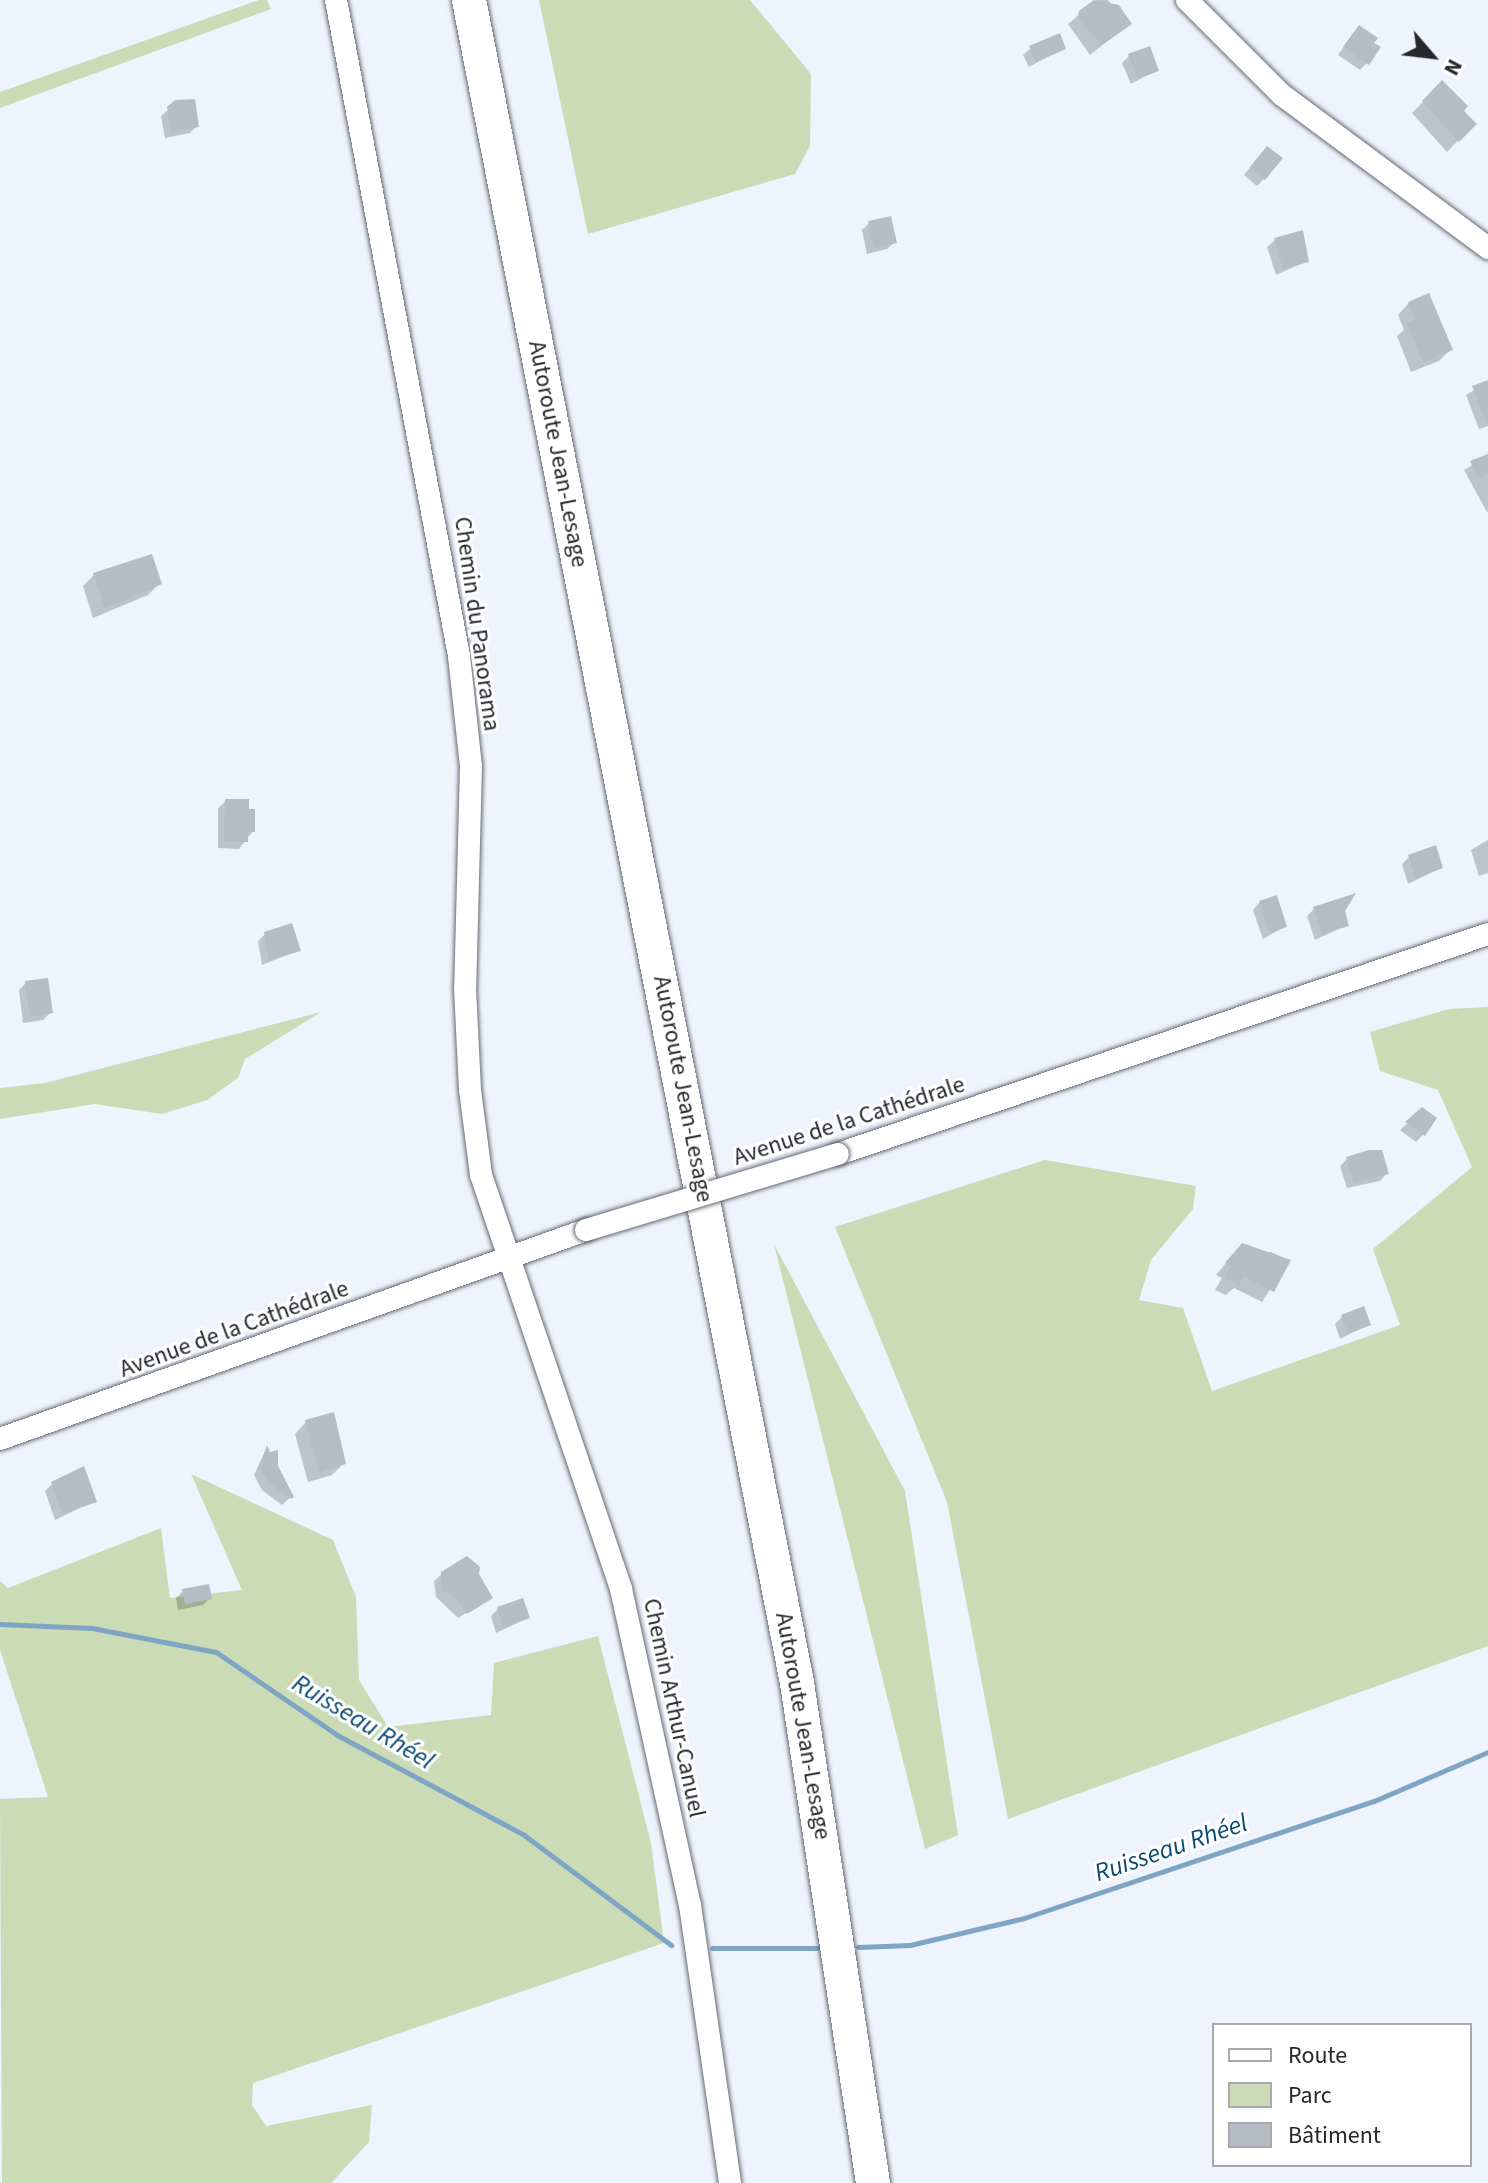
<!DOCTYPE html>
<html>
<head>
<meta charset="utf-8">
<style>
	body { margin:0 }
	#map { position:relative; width:1488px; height:2183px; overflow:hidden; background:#eef3fd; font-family:"Source Sans 3",sans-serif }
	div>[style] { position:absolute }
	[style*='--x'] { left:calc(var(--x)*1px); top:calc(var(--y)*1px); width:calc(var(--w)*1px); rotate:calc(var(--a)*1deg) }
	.green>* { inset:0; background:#cbdbb6 }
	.shadow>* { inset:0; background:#0003 }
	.stream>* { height:5px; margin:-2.5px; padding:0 2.5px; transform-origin:2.5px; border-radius:2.5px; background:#7fa5c4 }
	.building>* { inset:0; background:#b6bbc5 }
	.roads { filter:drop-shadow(0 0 2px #646972) drop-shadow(0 0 2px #646972) }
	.minor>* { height:22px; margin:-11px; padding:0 11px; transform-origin:11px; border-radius:11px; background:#fff }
	.highway>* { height:34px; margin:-17px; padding:0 17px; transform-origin:17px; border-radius:17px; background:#fff }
	.bridges { filter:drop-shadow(0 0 2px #646972) drop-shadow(0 0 2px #646972) }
	.minor-bridge>* { height:22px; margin:-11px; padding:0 11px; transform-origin:11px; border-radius:11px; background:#fff }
	span { translate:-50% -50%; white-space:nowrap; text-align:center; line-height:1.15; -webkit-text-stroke:6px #fff; paint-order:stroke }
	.street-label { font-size:24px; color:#26282c }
	.water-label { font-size:26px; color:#094a74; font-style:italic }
	.legend { position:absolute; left:1212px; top:2023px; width:260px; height:144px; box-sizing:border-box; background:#fff; border:2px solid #a8a9ab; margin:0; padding:10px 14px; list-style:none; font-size:24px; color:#26282c }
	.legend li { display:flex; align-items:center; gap:16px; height:40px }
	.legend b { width:40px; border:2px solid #a8a9ab }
	.north { position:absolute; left:1392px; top:16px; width:80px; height:80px; -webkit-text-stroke:6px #fff; paint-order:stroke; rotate:118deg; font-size:22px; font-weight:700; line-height:32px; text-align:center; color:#26282c }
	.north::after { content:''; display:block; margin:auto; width:28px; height:36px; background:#26282c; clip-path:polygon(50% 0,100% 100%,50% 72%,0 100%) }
</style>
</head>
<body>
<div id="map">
	<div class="green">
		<i style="clip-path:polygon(259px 0,267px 0,271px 9px,0 108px,0 92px)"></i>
		<i style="clip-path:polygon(539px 0,750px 0,811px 74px,810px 146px,795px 174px,588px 234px)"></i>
		<i style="clip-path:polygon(1488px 1007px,1488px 1646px,1008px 1819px,947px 1502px,835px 1227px,1045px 1160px,1196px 1186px,1193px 1209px,1151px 1260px,1139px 1300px,1183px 1308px,1212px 1391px,1400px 1325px,1373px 1249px,1472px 1167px,1438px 1090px,1380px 1071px,1370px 1032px,1449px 1009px)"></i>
		<i style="clip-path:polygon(321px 1012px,245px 1059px,238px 1078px,207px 1100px,162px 1114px,95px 1104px,0 1119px,0 1088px,45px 1083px)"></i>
		<i style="clip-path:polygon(774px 1244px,905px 1491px,958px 1835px,925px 1849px)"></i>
		<i style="clip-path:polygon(191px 1474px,333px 1540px,356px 1597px,359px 1680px,388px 1727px,491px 1715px,494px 1663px,598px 1636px,651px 1843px,664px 1943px,253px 2083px,252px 2105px,266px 2126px,372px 2105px,369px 2142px,331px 2183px,2px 2183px,0 1799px,48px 1797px,0 1650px,0 1581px,8px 1588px,161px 1528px,170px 1598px,242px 1590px)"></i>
	</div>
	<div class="shadow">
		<i style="clip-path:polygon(1097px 0,1108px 0,1129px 24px,1090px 55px,1068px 24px)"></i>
		<i style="clip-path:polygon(1352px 35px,1367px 63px,1360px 70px,1338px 55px)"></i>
		<i style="clip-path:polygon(1031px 48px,1064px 48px,1029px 67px,1023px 55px)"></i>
		<i style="clip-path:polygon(1129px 56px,1157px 70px,1131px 84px,1122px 63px)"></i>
		<i style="clip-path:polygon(1442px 83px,1474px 124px,1447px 152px,1412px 113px)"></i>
		<i style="clip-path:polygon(169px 109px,197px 126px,190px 133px,165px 138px,161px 116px)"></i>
		<i style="clip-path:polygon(1260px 155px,1264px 179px,1257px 186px,1244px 175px)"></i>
		<i style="clip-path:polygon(869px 223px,895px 242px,887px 249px,867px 254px,862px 230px)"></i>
		<i style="clip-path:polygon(1275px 240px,1307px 261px,1276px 275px,1267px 247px)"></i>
		<i style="clip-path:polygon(1409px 303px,1450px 350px,1439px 361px,1411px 372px,1397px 336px,1404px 330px,1398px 315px)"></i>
		<i style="clip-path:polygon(1488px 382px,1488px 426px,1479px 429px,1466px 395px)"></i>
		<i style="clip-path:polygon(1488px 456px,1488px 511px,1487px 512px,1464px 470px)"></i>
		<i style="clip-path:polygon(94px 575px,159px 584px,148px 595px,93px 618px,83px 586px)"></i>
		<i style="clip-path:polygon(226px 801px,253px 831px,239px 849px,218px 848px,218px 808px)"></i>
		<i style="clip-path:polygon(1488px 840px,1488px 873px,1479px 876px,1471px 850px)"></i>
		<i style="clip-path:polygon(1409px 857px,1441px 868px,1408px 884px,1402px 864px)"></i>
		<i style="clip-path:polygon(1260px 902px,1284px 927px,1263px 939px,1253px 910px)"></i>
		<i style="clip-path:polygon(1314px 909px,1342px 911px,1347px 925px,1315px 940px,1307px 916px)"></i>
		<i style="clip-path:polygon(265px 934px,299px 950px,262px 965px,258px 941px)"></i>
		<i style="clip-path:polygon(26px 983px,51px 1012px,43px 1020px,23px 1023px,19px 990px)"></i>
		<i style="clip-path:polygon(1422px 1110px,1423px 1135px,1416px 1142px,1400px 1130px)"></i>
		<i style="clip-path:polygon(1347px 1159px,1387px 1173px,1380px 1181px,1347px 1188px,1340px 1166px)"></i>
		<i style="clip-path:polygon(1271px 1252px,1289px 1261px,1262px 1302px,1234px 1288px,1226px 1295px,1215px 1290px,1222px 1278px,1216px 1275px,1231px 1257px)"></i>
		<i style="clip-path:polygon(1342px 1317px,1369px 1324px,1340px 1339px,1335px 1324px)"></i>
		<i style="clip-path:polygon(306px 1422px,343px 1464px,332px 1475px,308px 1482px,295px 1434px)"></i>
		<i style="clip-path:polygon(266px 1449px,292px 1496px,282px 1505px,262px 1490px,254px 1475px)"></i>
		<i style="clip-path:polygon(52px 1484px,94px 1501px,55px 1520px,45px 1491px)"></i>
		<i style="clip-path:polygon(442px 1574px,477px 1575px,490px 1598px,458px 1618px,436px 1597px,434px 1581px)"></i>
		<i style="clip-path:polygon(183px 1591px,210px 1598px,203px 1605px,178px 1610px,176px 1598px)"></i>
		<i style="clip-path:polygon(498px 1609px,528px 1618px,496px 1633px,491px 1616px)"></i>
	</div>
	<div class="stream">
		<i style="--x:0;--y:1624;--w:92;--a:2.5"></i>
		<i style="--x:92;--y:1628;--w:126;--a:11"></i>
		<i style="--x:216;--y:1652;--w:147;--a:34.4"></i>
		<i style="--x:337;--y:1735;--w:212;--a:28.1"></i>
		<i style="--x:524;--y:1835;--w:184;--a:36.8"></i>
		<i style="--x:858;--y:1947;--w:52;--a:-2.2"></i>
		<i style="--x:910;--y:1945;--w:117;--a:-13.3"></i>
		<i style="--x:1024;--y:1918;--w:369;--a:-18.5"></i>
		<i style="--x:1374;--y:1801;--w:124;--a:-23.3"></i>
		<i style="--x:712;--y:1948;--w:108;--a:0"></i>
	</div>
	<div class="building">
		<i style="clip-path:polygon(1094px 0,1119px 5px,1132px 24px,1102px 45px,1078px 18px,1079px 11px)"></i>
		<i style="clip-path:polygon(1359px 25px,1378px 38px,1374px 43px,1381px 47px,1369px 65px,1343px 47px)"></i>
		<i style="clip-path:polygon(1060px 33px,1066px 49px,1036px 62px,1029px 46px)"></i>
		<i style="clip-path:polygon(1150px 46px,1159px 71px,1137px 79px,1128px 54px)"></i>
		<i style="clip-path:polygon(1442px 80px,1468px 106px,1464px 111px,1477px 124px,1459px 142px,1422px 101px)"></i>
		<i style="clip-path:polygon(195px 99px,199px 127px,171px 132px,167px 107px,175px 100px)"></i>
		<i style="clip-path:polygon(1267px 146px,1283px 158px,1265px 180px,1250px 167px)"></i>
		<i style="clip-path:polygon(891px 216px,897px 243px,874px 248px,868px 221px)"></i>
		<i style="clip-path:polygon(1303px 230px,1309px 262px,1283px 269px,1274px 238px)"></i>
		<i style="clip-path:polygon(1429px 293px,1453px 350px,1423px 362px,1407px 323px,1415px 320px,1408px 302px)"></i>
		<i style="clip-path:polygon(1488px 380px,1488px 424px,1487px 424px,1472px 386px)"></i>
		<i style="clip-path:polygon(1488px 454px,1488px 474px,1477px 478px,1470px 461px)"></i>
		<i style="clip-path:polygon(152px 554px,162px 584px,105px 608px,93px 573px)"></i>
		<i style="clip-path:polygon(225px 799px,249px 799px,249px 809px,255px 809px,255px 832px,248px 832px,248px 842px,224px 842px)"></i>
		<i style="clip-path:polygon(1436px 845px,1443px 868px,1416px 878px,1408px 855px)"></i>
		<i style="clip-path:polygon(1356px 893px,1345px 911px,1349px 926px,1322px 934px,1313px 907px)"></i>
		<i style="clip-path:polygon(1277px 895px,1287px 927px,1270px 933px,1259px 901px)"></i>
		<i style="clip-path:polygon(292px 923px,301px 951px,269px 960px,264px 932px)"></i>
		<i style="clip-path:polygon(48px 978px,53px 1013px,30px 1017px,25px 981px)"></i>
		<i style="clip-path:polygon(1422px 1107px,1437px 1118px,1425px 1136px,1405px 1122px)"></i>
		<i style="clip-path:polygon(1369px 1150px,1382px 1150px,1389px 1174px,1354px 1182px,1346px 1157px)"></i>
		<i style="clip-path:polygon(1242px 1243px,1291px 1260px,1274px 1292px,1244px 1276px,1239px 1285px,1225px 1278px,1231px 1266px,1225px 1263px)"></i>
		<i style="clip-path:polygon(1364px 1306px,1371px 1325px,1348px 1334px,1341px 1315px)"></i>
		<i style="clip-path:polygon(334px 1412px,346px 1464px,319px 1472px,305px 1420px)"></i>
		<i style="clip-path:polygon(267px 1445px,270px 1452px,278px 1450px,278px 1466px,294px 1497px,291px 1499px,269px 1483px,260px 1467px)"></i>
		<i style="clip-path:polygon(84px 1466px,97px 1502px,62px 1514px,51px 1482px)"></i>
		<i style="clip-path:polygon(467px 1556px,480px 1567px,479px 1574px,493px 1598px,467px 1614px,458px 1599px,442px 1590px,441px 1572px)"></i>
		<i style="clip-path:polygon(209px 1584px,212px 1599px,185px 1604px,182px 1589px)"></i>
		<i style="clip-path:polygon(523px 1598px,530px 1618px,503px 1627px,497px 1607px)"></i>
	</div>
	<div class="roads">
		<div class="minor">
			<i style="--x:336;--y:0;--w:667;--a:79.38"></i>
			<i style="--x:459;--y:656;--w:111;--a:83.8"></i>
			<i style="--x:471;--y:766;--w:222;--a:91.5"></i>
			<i style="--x:465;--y:988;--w:102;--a:87.2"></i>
			<i style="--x:470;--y:1090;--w:86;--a:82.6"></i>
			<i style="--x:481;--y:1175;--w:437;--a:71.3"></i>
			<i style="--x:621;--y:1589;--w:323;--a:77.7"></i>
			<i style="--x:690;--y:1905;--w:281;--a:81.8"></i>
			<i style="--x:1187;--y:0;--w:134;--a:45"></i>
			<i style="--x:1282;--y:95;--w:257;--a:36.6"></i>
			<i style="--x:838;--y:1154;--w:686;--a:-18.7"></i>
			<i style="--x:0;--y:1439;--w:622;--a:-19.63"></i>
		</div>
		<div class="highway">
			<i style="--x:469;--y:0;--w:1715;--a:78.97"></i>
			<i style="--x:797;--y:1683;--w:506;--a:81.36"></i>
		</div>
	</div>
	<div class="bridges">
		<div class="minor-bridge">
			<i style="--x:586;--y:1230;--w:263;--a:-16.8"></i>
		</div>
	</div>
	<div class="street-label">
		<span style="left:558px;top:454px;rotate:79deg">Autoroute Jean-Lesage</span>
		<span style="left:477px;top:624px;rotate:82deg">Chemin du Panorama</span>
		<span style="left:683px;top:1089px;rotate:79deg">Autoroute Jean-Lesage</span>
		<span style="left:849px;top:1121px;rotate:-18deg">Avenue de la Cathédrale</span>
		<span style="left:234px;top:1329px;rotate:-20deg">Avenue de la Cathédrale</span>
		<span style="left:674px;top:1708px;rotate:78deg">Chemin Arthur-Canuel</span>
		<span style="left:803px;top:1726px;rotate:80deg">Autoroute Jean-Lesage</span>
	</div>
	<div class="water-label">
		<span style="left:363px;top:1722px;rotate:31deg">Ruisseau Rhéel</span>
		<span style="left:1171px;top:1848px;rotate:-19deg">Ruisseau Rhéel</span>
	</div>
	<ul class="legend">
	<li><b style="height:10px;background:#fff"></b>Route</li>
	<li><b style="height:22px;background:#cbdbb6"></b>Parc</li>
	<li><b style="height:22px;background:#b6bbc5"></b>Bâtiment</li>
	</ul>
	<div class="north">N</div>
</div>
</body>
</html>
